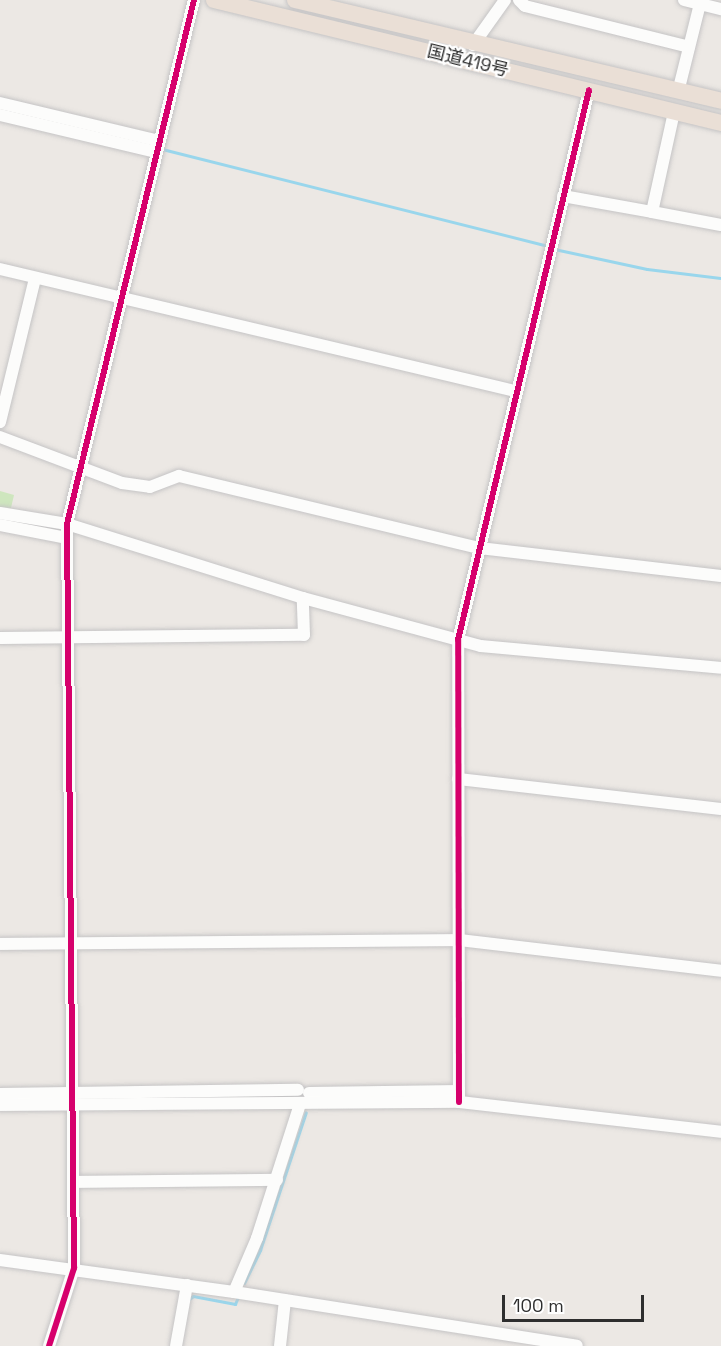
<!DOCTYPE html>
<html>
<head>
<meta charset="utf-8">
<style>
	body { margin:0 }
	#map { position:relative; width:721px; height:1346px; overflow:hidden; background:#ece8e4; font-family:"Space Grotesk","Noto Sans JP",sans-serif }
	div>[style] { position:absolute }
	[style*='--x'] { left:calc(var(--x)*1px); top:calc(var(--y)*1px); width:calc(var(--w)*1px); rotate:calc(var(--a)*1deg) }
	.green>* { inset:0; background:#cee6be }
	.stream>* { height:3px; margin:-1.5px; padding:0 1.5px; transform-origin:1.5px; border-radius:1.5px; background:#99d6ec }
	.roads { filter:drop-shadow(0 0 2px #c5c4c5) drop-shadow(0 0 2px #c5c4c5) }
	.minor>* { height:12px; margin:-6px; padding:0 6px; transform-origin:6px; border-radius:6px; background:#fcfcfb }
	.highway>* { height:16px; margin:-8px; padding:0 8px; transform-origin:8px; border-radius:8px; background:#eadfd6 }
	.cycleway>* { height:6px; margin:-3px; padding:0 3px; transform-origin:3px; border-radius:3px; background:#d6006c }
	span { translate:-50% -50%; white-space:nowrap; text-align:center; line-height:1.15; -webkit-text-stroke:4.5px #fff; paint-order:stroke }
	.street-label { font-size:18px; color:#2e2e2e }
	.scale { position:absolute; left:502px; top:1295px; width:142px; height:27px; box-sizing:border-box; border:3px solid #2e2e2e; border-top:0; padding-left:8px; font-size:18px; line-height:21px; white-space:nowrap; color:#2e2e2e; -webkit-text-stroke:4px #fff; paint-order:stroke }
</style>
</head>
<body>
<div id="map">
	<div class="green">
		<i style="clip-path:polygon(0 491px,14px 495px,11px 508px,0 507px)"></i>
	</div>
	<div class="stream">
		<i style="--x:162;--y:149;--w:398;--a:14.1"></i>
		<i style="--x:554;--y:249;--w:95;--a:12.1"></i>
		<i style="--x:647;--y:269;--w:75;--a:6.9"></i>
		<i style="--x:244;--y:1283;--w:37;--a:-64"></i>
		<i style="--x:260;--y:1250;--w:145;--a:-71.6"></i>
		<i style="--x:188;--y:1300;--w:6;--a:-39"></i>
		<i style="--x:193;--y:1296;--w:43;--a:10.8"></i>
		<i style="--x:235;--y:1304;--w:8;--a:-67"></i>
	</div>
	<div class="roads">
		<div class="minor">
			<i style="--x:519;--y:0;--w:8;--a:45"></i>
			<i style="--x:525;--y:6;--w:169;--a:14"></i>
			<i style="--x:684;--y:0;--w:38;--a:14"></i>
			<i style="--x:473;--y:45;--w:55;--a:-54.6"></i>
			<i style="--x:678;--y:92;--w:95;--a:-76"></i>
			<i style="--x:0;--y:103;--w:164;--a:13.4"></i>
			<i style="--x:674;--y:112;--w:102;--a:102.4"></i>
			<i style="--x:652;--y:212;--w:70;--a:10.7"></i>
			<i style="--x:0;--y:115;--w:161;--a:13.3"></i>
			<i style="--x:563;--y:196;--w:90;--a:10.2"></i>
			<i style="--x:0;--y:269;--w:529;--a:13.33"></i>
			<i style="--x:0;--y:422;--w:148;--a:-76.3"></i>
			<i style="--x:0;--y:437;--w:130;--a:20.7"></i>
			<i style="--x:122;--y:483;--w:28;--a:8"></i>
			<i style="--x:150;--y:487;--w:31;--a:-21"></i>
			<i style="--x:179;--y:476;--w:309;--a:13.5"></i>
			<i style="--x:479;--y:548;--w:244;--a:6.6"></i>
			<i style="--x:0;--y:513;--w:68;--a:9.3"></i>
			<i style="--x:67;--y:524;--w:247;--a:17.4"></i>
			<i style="--x:303;--y:598;--w:184;--a:15.1"></i>
			<i style="--x:481;--y:646;--w:241;--a:5.2"></i>
			<i style="--x:0;--y:525;--w:68;--a:11"></i>
			<i style="--x:0;--y:638;--w:304;--a:-0.6"></i>
			<i style="--x:304;--y:635;--w:37;--a:-92"></i>
			<i style="--x:458;--y:779;--w:265;--a:6.5"></i>
			<i style="--x:0;--y:944;--w:459;--a:-0.5"></i>
			<i style="--x:459;--y:940;--w:264;--a:6.7"></i>
			<i style="--x:309;--y:1093;--w:150;--a:-0.8"></i>
			<i style="--x:0;--y:1094;--w:298;--a:-0.8"></i>
			<i style="--x:459;--y:1102;--w:462;--a:-90.1"></i>
			<i style="--x:458;--y:640;--w:565;--a:-76.6"></i>
			<i style="--x:0;--y:1105;--w:459;--a:-0.4"></i>
			<i style="--x:459;--y:1102;--w:264;--a:6.5"></i>
			<i style="--x:73;--y:1182;--w:204;--a:-0.6"></i>
			<i style="--x:0;--y:1260;--w:236;--a:7.8"></i>
			<i style="--x:234;--y:1292;--w:347;--a:8.9"></i>
			<i style="--x:234;--y:1292;--w:59;--a:-66.9"></i>
			<i style="--x:257;--y:1238;--w:141;--a:-72.2"></i>
			<i style="--x:49;--y:1346;--w:82;--a:-72.2"></i>
			<i style="--x:74;--y:1268;--w:744;--a:-90.54"></i>
			<i style="--x:67;--y:524;--w:539;--a:-76.38"></i>
			<i style="--x:176;--y:1346;--w:62;--a:-79.8"></i>
			<i style="--x:280;--y:1346;--w:46;--a:-83.8"></i>
		</div>
		<div class="highway">
			<i style="--x:214;--y:0;--w:522;--a:13.64"></i>
			<i style="--x:295;--y:0;--w:438;--a:13.3"></i>
		</div>
	</div>
	<div class="cycleway">
		<i style="--x:459;--y:1102;--w:462;--a:-90.1"></i>
		<i style="--x:458;--y:640;--w:565;--a:-76.6"></i>
		<i style="--x:49;--y:1346;--w:82;--a:-72.2"></i>
		<i style="--x:74;--y:1268;--w:744;--a:-90.54"></i>
		<i style="--x:67;--y:524;--w:539;--a:-76.38"></i>
	</div>
	<div class="street-label">
		<span style="left:468px;top:61px;rotate:14deg">国道419号</span>
	</div>
	<div class="scale">100 m</div>
</div>
</body>
</html>
